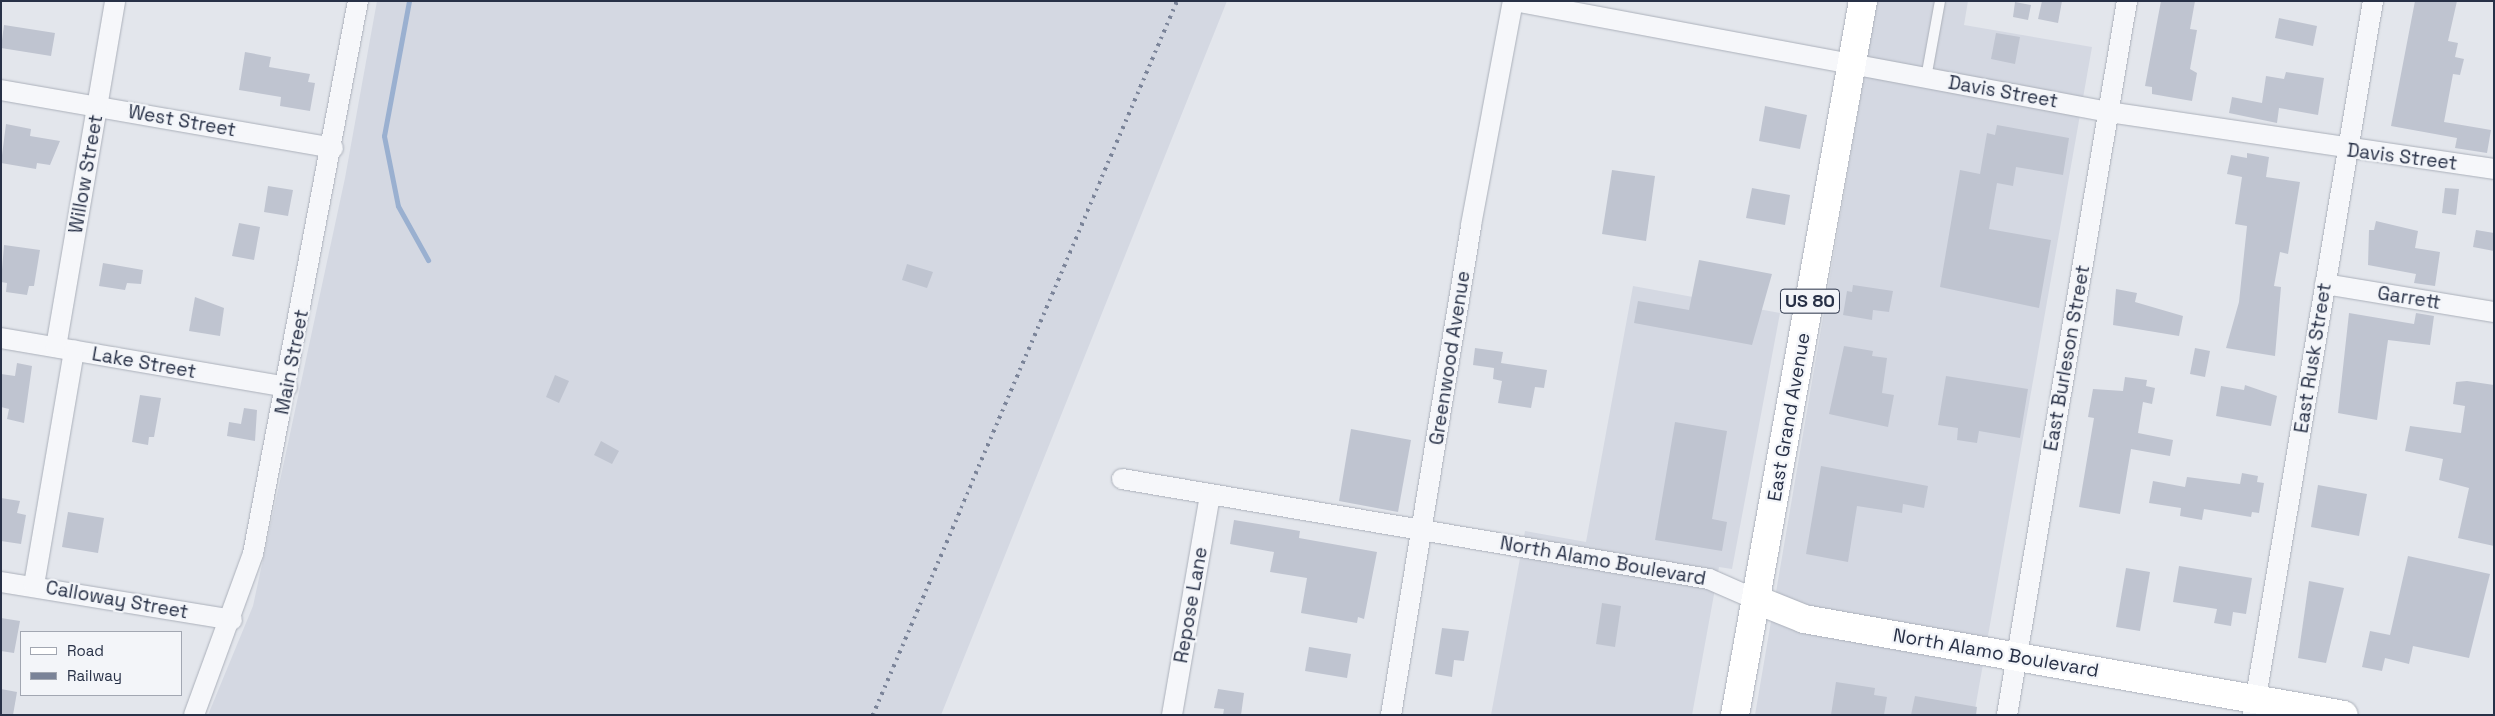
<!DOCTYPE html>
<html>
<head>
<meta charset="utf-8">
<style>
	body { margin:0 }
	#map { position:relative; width:2495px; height:716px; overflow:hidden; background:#e3e6ec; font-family:"Space Grotesk",sans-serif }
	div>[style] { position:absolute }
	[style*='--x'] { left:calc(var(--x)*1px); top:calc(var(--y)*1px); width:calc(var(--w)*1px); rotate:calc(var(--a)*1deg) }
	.built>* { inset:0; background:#d4d8e2 }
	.stream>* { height:5px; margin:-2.5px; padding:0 2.5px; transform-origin:2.5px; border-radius:2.5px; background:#9ab0d0 }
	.building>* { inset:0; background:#bfc4d0 }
	.roads { filter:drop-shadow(0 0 1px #abb0ba) drop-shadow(0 0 1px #abb0ba) }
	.lane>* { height:10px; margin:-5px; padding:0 5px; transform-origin:5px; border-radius:5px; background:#f6f7fa }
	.street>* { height:20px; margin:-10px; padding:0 10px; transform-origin:10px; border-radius:10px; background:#f6f7fa }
	.secondary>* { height:28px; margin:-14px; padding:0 14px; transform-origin:14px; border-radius:14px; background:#fff }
	.highway>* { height:28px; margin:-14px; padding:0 14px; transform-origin:14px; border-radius:14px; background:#fff }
	.rail>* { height:4px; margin-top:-2px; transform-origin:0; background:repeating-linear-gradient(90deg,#7a8398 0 2.5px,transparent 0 7.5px) }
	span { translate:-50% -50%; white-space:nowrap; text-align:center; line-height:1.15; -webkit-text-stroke:4.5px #f3f5f9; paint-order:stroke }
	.shield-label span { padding:1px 4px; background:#f3f5f9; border:1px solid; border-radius:4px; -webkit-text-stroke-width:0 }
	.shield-label { font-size:18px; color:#283147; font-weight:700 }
	.street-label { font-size:19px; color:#283147 }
	.frame { position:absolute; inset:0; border:2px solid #283147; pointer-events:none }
	.legend { position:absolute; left:20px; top:631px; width:162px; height:65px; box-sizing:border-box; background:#f3f5f9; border:1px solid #a2a7b2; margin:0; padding:6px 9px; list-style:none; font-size:15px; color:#283147 }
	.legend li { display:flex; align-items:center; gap:10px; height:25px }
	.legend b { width:25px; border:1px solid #a2a7b2 }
</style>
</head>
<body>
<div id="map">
	<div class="built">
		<i style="clip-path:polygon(377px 1px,1227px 1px,941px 715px,208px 715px,253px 606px,345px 178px)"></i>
		<i style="clip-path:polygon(1877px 1px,1968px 1px,1964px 25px,2092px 47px,1974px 715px,1755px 715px)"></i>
		<i style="clip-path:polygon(1633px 286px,1780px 313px,1732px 569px,1719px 567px,1692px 715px,1491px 715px,1525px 531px,1586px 542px)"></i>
	</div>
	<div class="stream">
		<i style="--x:409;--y:1;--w:137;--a:100.5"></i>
		<i style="--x:384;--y:136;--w:71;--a:78.7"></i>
		<i style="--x:398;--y:206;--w:62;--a:60.9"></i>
	</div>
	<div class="building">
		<i style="clip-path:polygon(2042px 1px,2062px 1px,2058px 23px,2038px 19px)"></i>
		<i style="clip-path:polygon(2161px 1px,2195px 1px,2190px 29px,2197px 30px,2190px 69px,2197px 73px,2192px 101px,2152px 94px,2152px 87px,2145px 86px)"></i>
		<i style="clip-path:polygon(2415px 1px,2457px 1px,2448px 41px,2458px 43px,2455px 57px,2464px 59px,2460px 75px,2453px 74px,2444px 122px,2491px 130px,2487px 153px,2455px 148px,2457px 138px,2391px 126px)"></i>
		<i style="clip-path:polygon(2015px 2px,2031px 5px,2028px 20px,2013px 17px)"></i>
		<i style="clip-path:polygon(2279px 18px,2317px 26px,2313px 46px,2275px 38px)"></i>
		<i style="clip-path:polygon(4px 25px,55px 33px,51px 56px,1px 48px)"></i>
		<i style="clip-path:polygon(1996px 33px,2020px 37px,2015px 64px,1991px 59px)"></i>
		<i style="clip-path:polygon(245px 52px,271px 57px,269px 67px,310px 74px,308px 82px,315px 83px,310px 111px,280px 106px,281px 97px,239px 90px)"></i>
		<i style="clip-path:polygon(2286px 72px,2324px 78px,2318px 115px,2279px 108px,2277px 123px,2229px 113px,2232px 97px,2262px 103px,2266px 76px,2284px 79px)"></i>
		<i style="clip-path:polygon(1765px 106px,1807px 115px,1800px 149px,1759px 141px)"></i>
		<i style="clip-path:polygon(6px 124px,31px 129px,30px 136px,60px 141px,50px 165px,37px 163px,36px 169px,1px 163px)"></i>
		<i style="clip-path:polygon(1997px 125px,2069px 138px,2063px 175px,2016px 167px,2013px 186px,1997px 183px,1989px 229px,2051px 240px,2039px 308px,1940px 287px,1960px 170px,1980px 174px,1987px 133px,1995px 135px)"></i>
		<i style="clip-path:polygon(2247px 153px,2269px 157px,2266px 177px,2300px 182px,2288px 254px,2280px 252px,2274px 286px,2281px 287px,2275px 356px,2226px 348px,2239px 302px,2247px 226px,2235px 224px,2242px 177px,2227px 174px,2231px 155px,2247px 158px)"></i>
		<i style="clip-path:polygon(1612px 170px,1655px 176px,1646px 241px,1602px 234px)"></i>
		<i style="clip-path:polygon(268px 186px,293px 190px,288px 216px,264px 212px)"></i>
		<i style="clip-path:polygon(1752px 188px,1790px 195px,1785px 225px,1746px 218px)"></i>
		<i style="clip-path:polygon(2445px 188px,2459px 189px,2456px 215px,2442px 213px)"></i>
		<i style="clip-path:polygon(2376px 221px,2418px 231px,2415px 248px,2440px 252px,2435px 286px,2414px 283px,2416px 274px,2368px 265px,2369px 230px,2374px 230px)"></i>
		<i style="clip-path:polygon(239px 223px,260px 227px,254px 260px,232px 256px)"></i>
		<i style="clip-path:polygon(2476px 230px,2494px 233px,2494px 251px,2473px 247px)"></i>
		<i style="clip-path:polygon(4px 245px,40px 250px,34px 286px,29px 286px,27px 295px,6px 292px,7px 283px,1px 282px)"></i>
		<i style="clip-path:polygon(1699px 260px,1772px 274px,1752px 345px,1634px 323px,1638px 301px,1689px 310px)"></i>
		<i style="clip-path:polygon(103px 263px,143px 270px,141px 284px,127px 283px,125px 290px,99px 286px)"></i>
		<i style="clip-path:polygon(907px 264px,933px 272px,927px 288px,902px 280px)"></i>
		<i style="clip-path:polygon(1853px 285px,1893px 291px,1889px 312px,1873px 310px,1872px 320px,1843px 315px,1847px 291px,1852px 292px)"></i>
		<i style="clip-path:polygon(2116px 289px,2137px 293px,2135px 302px,2183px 316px,2179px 336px,2113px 325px)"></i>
		<i style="clip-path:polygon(195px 297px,224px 308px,220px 336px,189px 331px)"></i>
		<i style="clip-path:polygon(2349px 313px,2414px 324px,2416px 313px,2434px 316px,2430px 345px,2388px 340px,2377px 420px,2338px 413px)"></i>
		<i style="clip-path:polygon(1844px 346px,1873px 351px,1872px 356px,1887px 358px,1882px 393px,1894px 395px,1888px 427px,1829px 414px)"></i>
		<i style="clip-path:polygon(1475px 348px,1503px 352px,1501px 363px,1547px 370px,1544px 388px,1535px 387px,1531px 408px,1498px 403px,1502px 381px,1493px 379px,1494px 368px,1473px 365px)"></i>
		<i style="clip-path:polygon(2195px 348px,2210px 351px,2205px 377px,2190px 374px)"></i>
		<i style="clip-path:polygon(17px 363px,32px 366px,24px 423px,7px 419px,9px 409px,1px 407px,1px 374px,15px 376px)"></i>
		<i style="clip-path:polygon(555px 375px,569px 381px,559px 403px,546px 397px)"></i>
		<i style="clip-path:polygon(1946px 376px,2028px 389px,2020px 438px,1979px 431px,1977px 443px,1957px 440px,1958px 428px,1938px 425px)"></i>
		<i style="clip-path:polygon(2125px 377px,2147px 380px,2146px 386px,2155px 388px,2152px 404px,2143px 402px,2138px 433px,2173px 440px,2170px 456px,2131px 449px,2120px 514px,2079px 507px,2094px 418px,2088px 417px,2093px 389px,2123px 391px)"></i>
		<i style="clip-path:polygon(2467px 381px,2494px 385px,2494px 546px,2458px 538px,2469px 488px,2439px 480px,2443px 459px,2405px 451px,2410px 426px,2461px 433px,2465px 406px,2453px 404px,2456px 382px)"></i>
		<i style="clip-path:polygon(2245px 385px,2277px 396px,2271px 426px,2216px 416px,2221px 386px,2244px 390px)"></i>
		<i style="clip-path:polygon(140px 395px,161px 398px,154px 437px,149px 437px,148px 445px,132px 442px)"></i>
		<i style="clip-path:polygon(244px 408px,257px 410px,255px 441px,227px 436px,229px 422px,241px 424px)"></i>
		<i style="clip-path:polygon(1675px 422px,1727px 431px,1712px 519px,1727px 522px,1722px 551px,1655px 540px)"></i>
		<i style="clip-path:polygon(1351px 429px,1411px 440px,1398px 512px,1339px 501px)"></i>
		<i style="clip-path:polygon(601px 441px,619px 451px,612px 464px,594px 455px)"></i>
		<i style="clip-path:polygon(1821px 466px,1928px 486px,1924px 508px,1903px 504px,1902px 513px,1857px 506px,1848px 562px,1806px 554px)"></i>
		<i style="clip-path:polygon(2242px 473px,2258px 476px,2257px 482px,2264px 483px,2259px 513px,2252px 512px,2251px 517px,2204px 509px,2202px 520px,2180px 516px,2181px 508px,2149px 503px,2153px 481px,2185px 487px,2187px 477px,2240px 484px)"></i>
		<i style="clip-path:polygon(2318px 485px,2367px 494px,2359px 536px,2311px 527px)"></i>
		<i style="clip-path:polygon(1px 498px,20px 501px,17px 513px,26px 515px,21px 544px,1px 541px)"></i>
		<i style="clip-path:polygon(68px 512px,104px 518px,98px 553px,62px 547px)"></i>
		<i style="clip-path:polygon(1234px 520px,1300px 531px,1299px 538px,1377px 552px,1364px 619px,1358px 617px,1357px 623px,1301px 613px,1307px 578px,1270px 572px,1274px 552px,1230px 544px)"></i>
		<i style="clip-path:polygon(2408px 556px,2490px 574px,2469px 658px,2413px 646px,2409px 664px,2385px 658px,2382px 671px,2362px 667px,2370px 631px,2390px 635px)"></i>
		<i style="clip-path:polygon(2179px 566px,2252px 578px,2246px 614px,2233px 612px,2231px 626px,2214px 623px,2217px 609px,2173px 602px)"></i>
		<i style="clip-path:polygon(2126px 568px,2150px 572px,2140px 631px,2116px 627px)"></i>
		<i style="clip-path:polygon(2309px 581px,2344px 588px,2326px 663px,2298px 658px)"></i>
		<i style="clip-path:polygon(1602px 603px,1621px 606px,1615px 647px,1596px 644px)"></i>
		<i style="clip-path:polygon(1px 618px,20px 621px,14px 653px,1px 651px)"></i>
		<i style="clip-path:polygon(1442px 628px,1469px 631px,1464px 661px,1454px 660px,1452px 677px,1435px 674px)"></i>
		<i style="clip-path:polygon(1309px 647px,1351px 654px,1347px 678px,1305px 671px)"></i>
		<i style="clip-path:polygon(1836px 682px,1875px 688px,1874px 695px,1887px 697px,1884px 715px,1831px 715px)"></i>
		<i style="clip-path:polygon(1px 689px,17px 692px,13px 715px,1px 715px)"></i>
		<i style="clip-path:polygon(1218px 689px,1244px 693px,1241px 715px,1223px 715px,1224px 709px,1214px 708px)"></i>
		<i style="clip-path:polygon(1915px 696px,1977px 707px,1976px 715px,1911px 715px)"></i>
	</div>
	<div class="roads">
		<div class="lane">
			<i style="--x:1926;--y:78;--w:78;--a:-79.7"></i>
		</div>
		<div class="street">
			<i style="--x:1514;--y:1;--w:605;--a:10.57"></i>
			<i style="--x:2109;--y:112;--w:389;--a:8.4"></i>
			<i style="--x:1;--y:90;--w:337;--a:9.9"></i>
			<i style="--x:2325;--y:284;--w:171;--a:9.4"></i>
			<i style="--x:1;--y:338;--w:290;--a:9.7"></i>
			<i style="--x:56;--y:347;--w:351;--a:-80.3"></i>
			<i style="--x:1122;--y:479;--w:595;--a:9.67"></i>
			<i style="--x:1709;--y:579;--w:52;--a:23.6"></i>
			<i style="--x:1;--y:582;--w:234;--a:9.3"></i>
			<i style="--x:34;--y:585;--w:238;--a:-80.3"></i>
			<i style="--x:194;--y:715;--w:171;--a:-69.9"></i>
			<i style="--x:253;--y:554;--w:563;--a:-79.25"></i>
			<i style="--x:1172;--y:715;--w:223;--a:-80.2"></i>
			<i style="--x:1391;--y:715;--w:496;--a:-80.7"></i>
			<i style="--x:1471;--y:225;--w:228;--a:-79.4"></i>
			<i style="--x:2007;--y:715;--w:724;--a:-80.46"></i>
			<i style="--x:2253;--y:715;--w:724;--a:-80.46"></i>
		</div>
		<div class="secondary">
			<i style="--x:1757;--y:600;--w:51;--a:22"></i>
			<i style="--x:1804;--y:619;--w:548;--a:10.08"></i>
		</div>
		<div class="highway">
			<i style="--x:1735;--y:715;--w:725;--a:-79.84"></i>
		</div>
	</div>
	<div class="rail">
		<i style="--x:873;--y:715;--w:776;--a:-66.94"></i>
	</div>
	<div class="shield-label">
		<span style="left:1810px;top:301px">US 80</span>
	</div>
	<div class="street-label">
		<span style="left:2003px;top:92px;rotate:10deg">Davis Street</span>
		<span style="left:182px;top:121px;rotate:10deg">West Street</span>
		<span style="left:2402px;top:157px;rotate:7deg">Davis Street</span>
		<span style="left:86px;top:174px;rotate:-80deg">Willow Street</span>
		<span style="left:2409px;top:298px;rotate:9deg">Garrett</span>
		<span style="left:1450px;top:358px;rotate:-81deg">Greenwood Avenue</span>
		<span style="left:2067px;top:358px;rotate:-80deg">East Burleson Street</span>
		<span style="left:2313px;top:358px;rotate:-81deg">East Rusk Street</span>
		<span style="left:292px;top:362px;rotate:-79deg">Main Street</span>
		<span style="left:144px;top:363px;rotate:10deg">Lake Street</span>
		<span style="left:1789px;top:417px;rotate:-80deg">East Grand Avenue</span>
		<span style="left:1603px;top:561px;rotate:10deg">North Alamo Boulevard</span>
		<span style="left:117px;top:600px;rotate:10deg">Calloway Street</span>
		<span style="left:1191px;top:605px;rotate:-80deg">Repose Lane</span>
		<span style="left:1996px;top:653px;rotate:10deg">North Alamo Boulevard</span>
	</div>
	<div class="frame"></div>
	<ul class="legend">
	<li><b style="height:6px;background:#fff"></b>Road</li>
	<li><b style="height:6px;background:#7a8398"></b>Railway</li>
	</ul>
</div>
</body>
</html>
